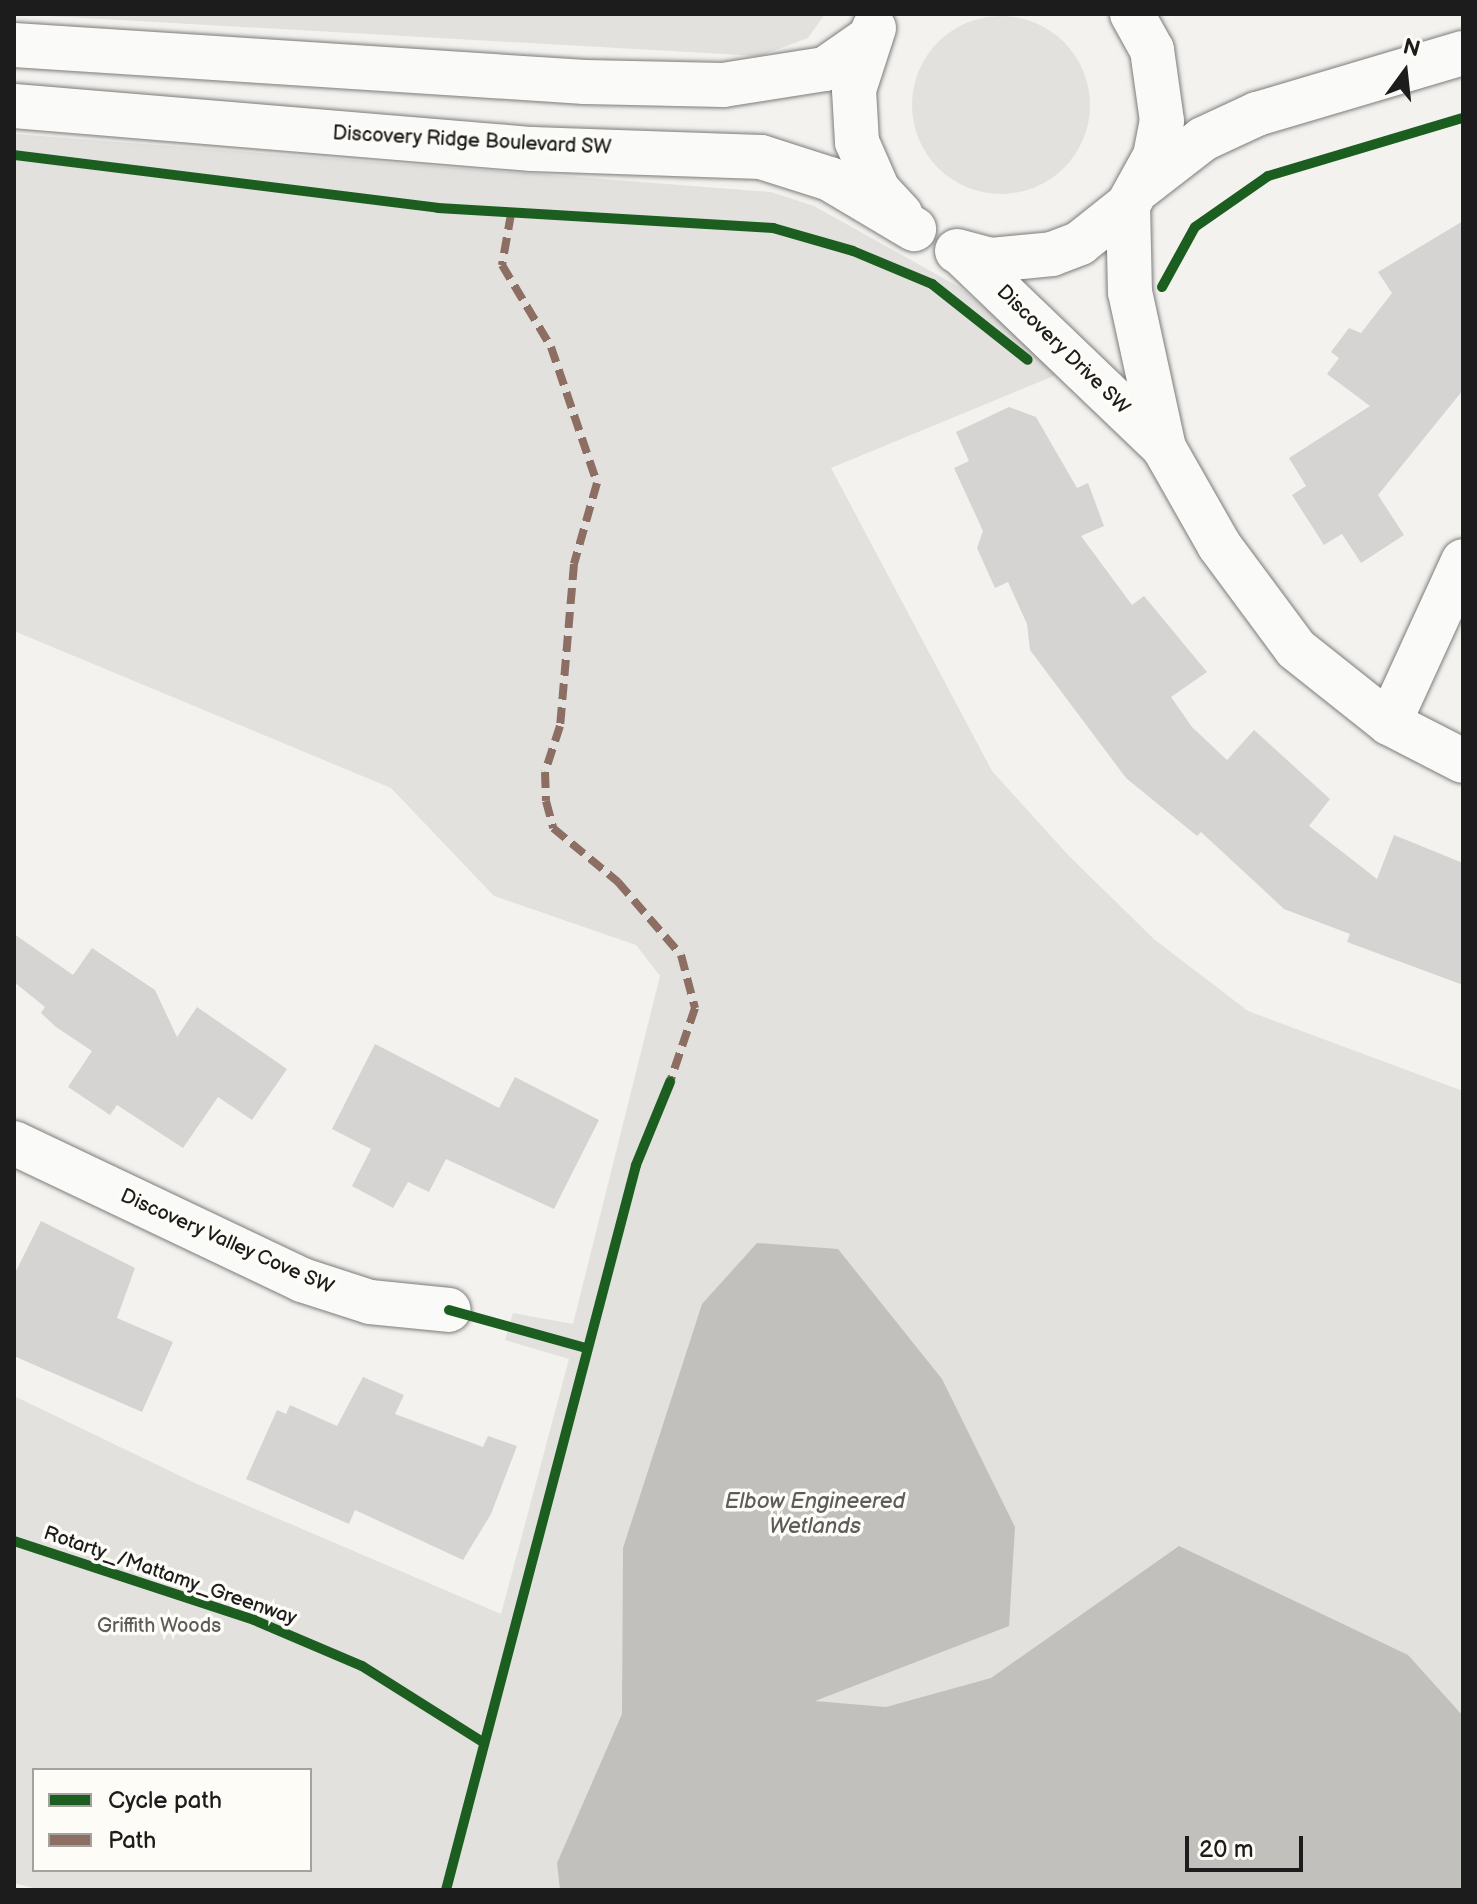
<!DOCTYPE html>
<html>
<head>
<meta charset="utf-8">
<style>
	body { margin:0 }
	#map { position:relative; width:1477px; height:1904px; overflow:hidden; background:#f3f2ef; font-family:"Balsamiq Sans",sans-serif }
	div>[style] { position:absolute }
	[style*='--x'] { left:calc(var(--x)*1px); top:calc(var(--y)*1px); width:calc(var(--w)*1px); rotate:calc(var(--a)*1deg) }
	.green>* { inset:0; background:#e2e1dd }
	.round { border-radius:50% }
	.water>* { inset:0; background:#c1c0bc }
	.building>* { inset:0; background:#d5d4d2 }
	.roads { filter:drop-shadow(0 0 2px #7d7c7b) drop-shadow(0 0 2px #7d7c7b) }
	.minor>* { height:44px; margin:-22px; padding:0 22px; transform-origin:22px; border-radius:22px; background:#fafaf8 }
	.quiet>* { height:8px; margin-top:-4px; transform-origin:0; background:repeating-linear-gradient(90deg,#8d6e63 0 16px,transparent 0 24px) }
	.cycleway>* { height:10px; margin:-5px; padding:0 5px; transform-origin:5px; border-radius:5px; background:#1b5e20 }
	span { translate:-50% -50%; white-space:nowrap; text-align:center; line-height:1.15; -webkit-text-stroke:7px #fdfcf7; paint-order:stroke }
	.street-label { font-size:20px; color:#1c1c1c }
	.park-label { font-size:20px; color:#5c5c5b }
	.water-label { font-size:22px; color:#5c5c5a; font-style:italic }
	.frame { position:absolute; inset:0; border:16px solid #1c1c1c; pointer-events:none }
	.legend { position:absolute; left:32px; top:1768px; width:280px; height:104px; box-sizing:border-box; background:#fdfcf7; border:2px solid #a3a29f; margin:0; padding:10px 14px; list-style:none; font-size:24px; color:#1c1c1c }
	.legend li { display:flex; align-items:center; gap:16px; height:40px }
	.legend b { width:40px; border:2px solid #a3a29f }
	.north { position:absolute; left:1365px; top:32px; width:80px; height:80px; -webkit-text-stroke:6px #fdfcf7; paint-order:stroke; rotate:15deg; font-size:22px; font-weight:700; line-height:32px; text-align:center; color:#1c1c1c }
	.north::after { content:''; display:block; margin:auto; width:28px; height:36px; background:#1c1c1c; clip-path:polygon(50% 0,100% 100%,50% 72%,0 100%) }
	.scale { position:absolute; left:1185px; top:1836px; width:118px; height:36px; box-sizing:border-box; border:4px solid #1c1c1c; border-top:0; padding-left:10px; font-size:24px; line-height:28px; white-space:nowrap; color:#1c1c1c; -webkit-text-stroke:6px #fdfcf7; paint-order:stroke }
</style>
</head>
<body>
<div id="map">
	<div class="green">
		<i style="clip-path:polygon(14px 14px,825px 14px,808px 38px,759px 56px)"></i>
		<i class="round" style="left:912px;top:16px;width:178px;height:178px"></i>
		<i style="clip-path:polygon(evenodd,14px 134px,771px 192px,814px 206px,961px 288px,1061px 373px,831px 468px,992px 771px,1070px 857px,1155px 940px,1248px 1011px,1463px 1091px,1463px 1890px,40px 1890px,14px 1883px,14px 1396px,197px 1484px,501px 1614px,569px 1359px,505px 1340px,513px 1313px,573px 1324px,660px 976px,636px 945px,494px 896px,391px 788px,14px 631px,14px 134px,34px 1770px,310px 1770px,310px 1870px,34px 1870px,34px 1770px)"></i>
	</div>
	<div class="water">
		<i style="clip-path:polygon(757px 1243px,838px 1249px,942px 1379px,1015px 1527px,1009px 1626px,815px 1701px,886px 1707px,991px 1678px,1179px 1546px,1408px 1655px,1463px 1716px,1463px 1890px,560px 1890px,557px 1863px,622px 1714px,623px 1548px,702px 1304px)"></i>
	</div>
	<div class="building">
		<i style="clip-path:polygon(1463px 221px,1463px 390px,1378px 495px,1404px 535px,1361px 563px,1342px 534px,1324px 545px,1292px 495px,1306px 486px,1289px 458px,1370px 406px,1327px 374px,1339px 358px,1331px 352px,1349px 328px,1361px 333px,1392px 293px,1378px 272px)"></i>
		<i style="clip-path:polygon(1009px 407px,1036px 417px,1077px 488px,1088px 483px,1104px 526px,1081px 536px,1132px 605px,1144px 596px,1207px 672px,1171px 697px,1192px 727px,1227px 760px,1254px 730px,1330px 799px,1309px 826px,1377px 879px,1394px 835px,1463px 863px,1463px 985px,1347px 942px,1350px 934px,1284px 909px,1201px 832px,1197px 836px,1126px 778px,1030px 650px,1027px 624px,1008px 582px,995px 588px,977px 548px,983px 531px,954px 468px,969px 461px,956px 432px)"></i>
		<i style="clip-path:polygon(14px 934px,73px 975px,92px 948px,155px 990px,177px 1037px,197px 1007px,287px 1069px,252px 1120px,218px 1097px,183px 1148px,117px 1105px,110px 1115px,68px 1087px,92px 1051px,56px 1027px,41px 1013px,45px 1007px,14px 982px)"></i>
		<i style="clip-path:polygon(375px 1044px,499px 1108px,515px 1077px,599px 1120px,554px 1209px,446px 1159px,429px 1192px,408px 1182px,393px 1208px,352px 1186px,371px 1149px,332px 1129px)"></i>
		<i style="clip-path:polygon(41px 1221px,135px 1268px,117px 1318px,173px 1342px,142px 1412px,14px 1356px,14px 1275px)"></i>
		<i style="clip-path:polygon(363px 1377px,404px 1395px,395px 1414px,483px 1447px,488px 1436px,517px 1446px,491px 1514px,463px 1560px,355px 1510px,349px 1524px,246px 1479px,277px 1410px,286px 1414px,290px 1405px,337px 1426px)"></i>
	</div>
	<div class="roads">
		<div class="minor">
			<i style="--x:874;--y:28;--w:65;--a:107.9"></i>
			<i style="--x:854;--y:90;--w:52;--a:86.7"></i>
			<i style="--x:857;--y:142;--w:52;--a:66.4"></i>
			<i style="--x:878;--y:190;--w:33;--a:47"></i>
			<i style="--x:14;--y:45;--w:572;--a:3.71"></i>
			<i style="--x:585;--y:82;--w:138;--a:1.2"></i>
			<i style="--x:723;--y:85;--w:103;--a:-8.9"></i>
			<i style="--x:825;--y:69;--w:52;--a:-34.9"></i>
			<i style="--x:14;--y:106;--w:520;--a:4.75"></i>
			<i style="--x:532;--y:149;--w:229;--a:2"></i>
			<i style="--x:761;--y:157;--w:72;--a:17.7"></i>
			<i style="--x:830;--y:179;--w:98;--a:30.8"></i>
			<i style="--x:1141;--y:187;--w:78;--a:-37.7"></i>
			<i style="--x:1203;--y:139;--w:60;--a:-24.8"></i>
			<i style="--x:1257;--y:114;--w:215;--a:-16.5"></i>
			<i style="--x:1128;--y:205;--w:87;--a:88.7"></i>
			<i style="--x:1130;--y:292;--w:160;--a:77.7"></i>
			<i style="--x:957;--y:251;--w:35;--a:15"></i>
			<i style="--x:991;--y:260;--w:61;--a:-5.6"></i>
			<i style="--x:1052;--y:254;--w:30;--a:-21"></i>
			<i style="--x:1080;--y:243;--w:61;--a:-38.4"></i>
			<i style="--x:1128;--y:205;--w:56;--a:-61.1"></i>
			<i style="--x:1155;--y:156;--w:36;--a:-79"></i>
			<i style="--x:1162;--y:121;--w:72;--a:-98"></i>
			<i style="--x:1152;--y:50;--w:41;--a:-119.1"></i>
			<i style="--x:961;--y:253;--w:281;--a:43.8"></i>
			<i style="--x:1164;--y:448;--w:112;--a:60.4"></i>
			<i style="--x:1219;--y:545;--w:129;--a:53.5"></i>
			<i style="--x:1296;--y:649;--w:119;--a:38.5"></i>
			<i style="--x:1389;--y:723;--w:83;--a:27.2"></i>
			<i style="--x:1389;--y:723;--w:178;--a:-65.4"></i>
			<i style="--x:14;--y:1143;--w:319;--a:25.4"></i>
			<i style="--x:302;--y:1280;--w:71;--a:17.9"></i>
			<i style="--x:370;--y:1302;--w:79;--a:5.8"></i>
		</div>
	</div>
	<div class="quiet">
		<i style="--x:511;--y:214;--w:52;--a:100"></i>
		<i style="--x:502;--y:265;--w:96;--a:59.1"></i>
		<i style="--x:551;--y:347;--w:144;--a:71.3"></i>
		<i style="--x:597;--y:483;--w:84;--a:105.9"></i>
		<i style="--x:574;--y:564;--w:163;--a:94.9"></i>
		<i style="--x:560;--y:726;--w:48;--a:108.1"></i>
		<i style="--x:545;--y:772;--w:29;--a:88"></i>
		<i style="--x:546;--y:801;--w:28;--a:75"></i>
		<i style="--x:553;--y:828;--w:85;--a:39.7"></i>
		<i style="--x:618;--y:882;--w:96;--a:49.2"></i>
		<i style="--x:681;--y:955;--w:55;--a:75.2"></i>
		<i style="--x:695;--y:1008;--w:78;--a:108.7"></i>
	</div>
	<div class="cycleway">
		<i style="--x:14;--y:155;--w:427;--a:7.1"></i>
		<i style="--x:438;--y:208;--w:336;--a:3.4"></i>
		<i style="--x:773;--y:228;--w:83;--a:16"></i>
		<i style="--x:853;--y:251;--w:86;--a:22.7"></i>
		<i style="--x:932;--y:284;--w:122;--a:38.4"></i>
		<i style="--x:1162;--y:287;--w:68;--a:-61.2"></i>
		<i style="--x:1195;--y:227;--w:89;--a:-34.9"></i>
		<i style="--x:1268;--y:176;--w:203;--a:-16.6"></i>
		<i style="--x:449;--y:1310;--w:142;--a:15.5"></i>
		<i style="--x:14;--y:1541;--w:253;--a:18.2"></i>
		<i style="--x:254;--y:1620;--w:117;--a:23.1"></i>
		<i style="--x:362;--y:1666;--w:141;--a:32.2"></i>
		<i style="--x:446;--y:1890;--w:749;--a:-75.31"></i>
		<i style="--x:636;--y:1165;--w:90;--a:-67.7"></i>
	</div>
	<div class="street-label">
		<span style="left:472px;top:141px;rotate:3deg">Discovery Ridge Boulevard SW</span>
		<span style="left:1063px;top:350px;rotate:44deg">Discovery Drive SW</span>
		<span style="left:227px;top:1242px;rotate:24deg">Discovery Valley Cove SW</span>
		<span style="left:170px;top:1576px;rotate:19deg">Rotarty_/Mattamy_Greenway</span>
	</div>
	<div class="park-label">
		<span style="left:159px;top:1626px">Griffith Woods</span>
	</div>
	<div class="water-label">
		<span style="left:815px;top:1514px">Elbow Engineered<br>Wetlands</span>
	</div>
	<div class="frame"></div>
	<ul class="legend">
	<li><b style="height:10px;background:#1b5e20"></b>Cycle path</li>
	<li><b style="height:10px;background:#8d6e63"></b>Path</li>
	</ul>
	<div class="north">N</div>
	<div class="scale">20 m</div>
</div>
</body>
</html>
